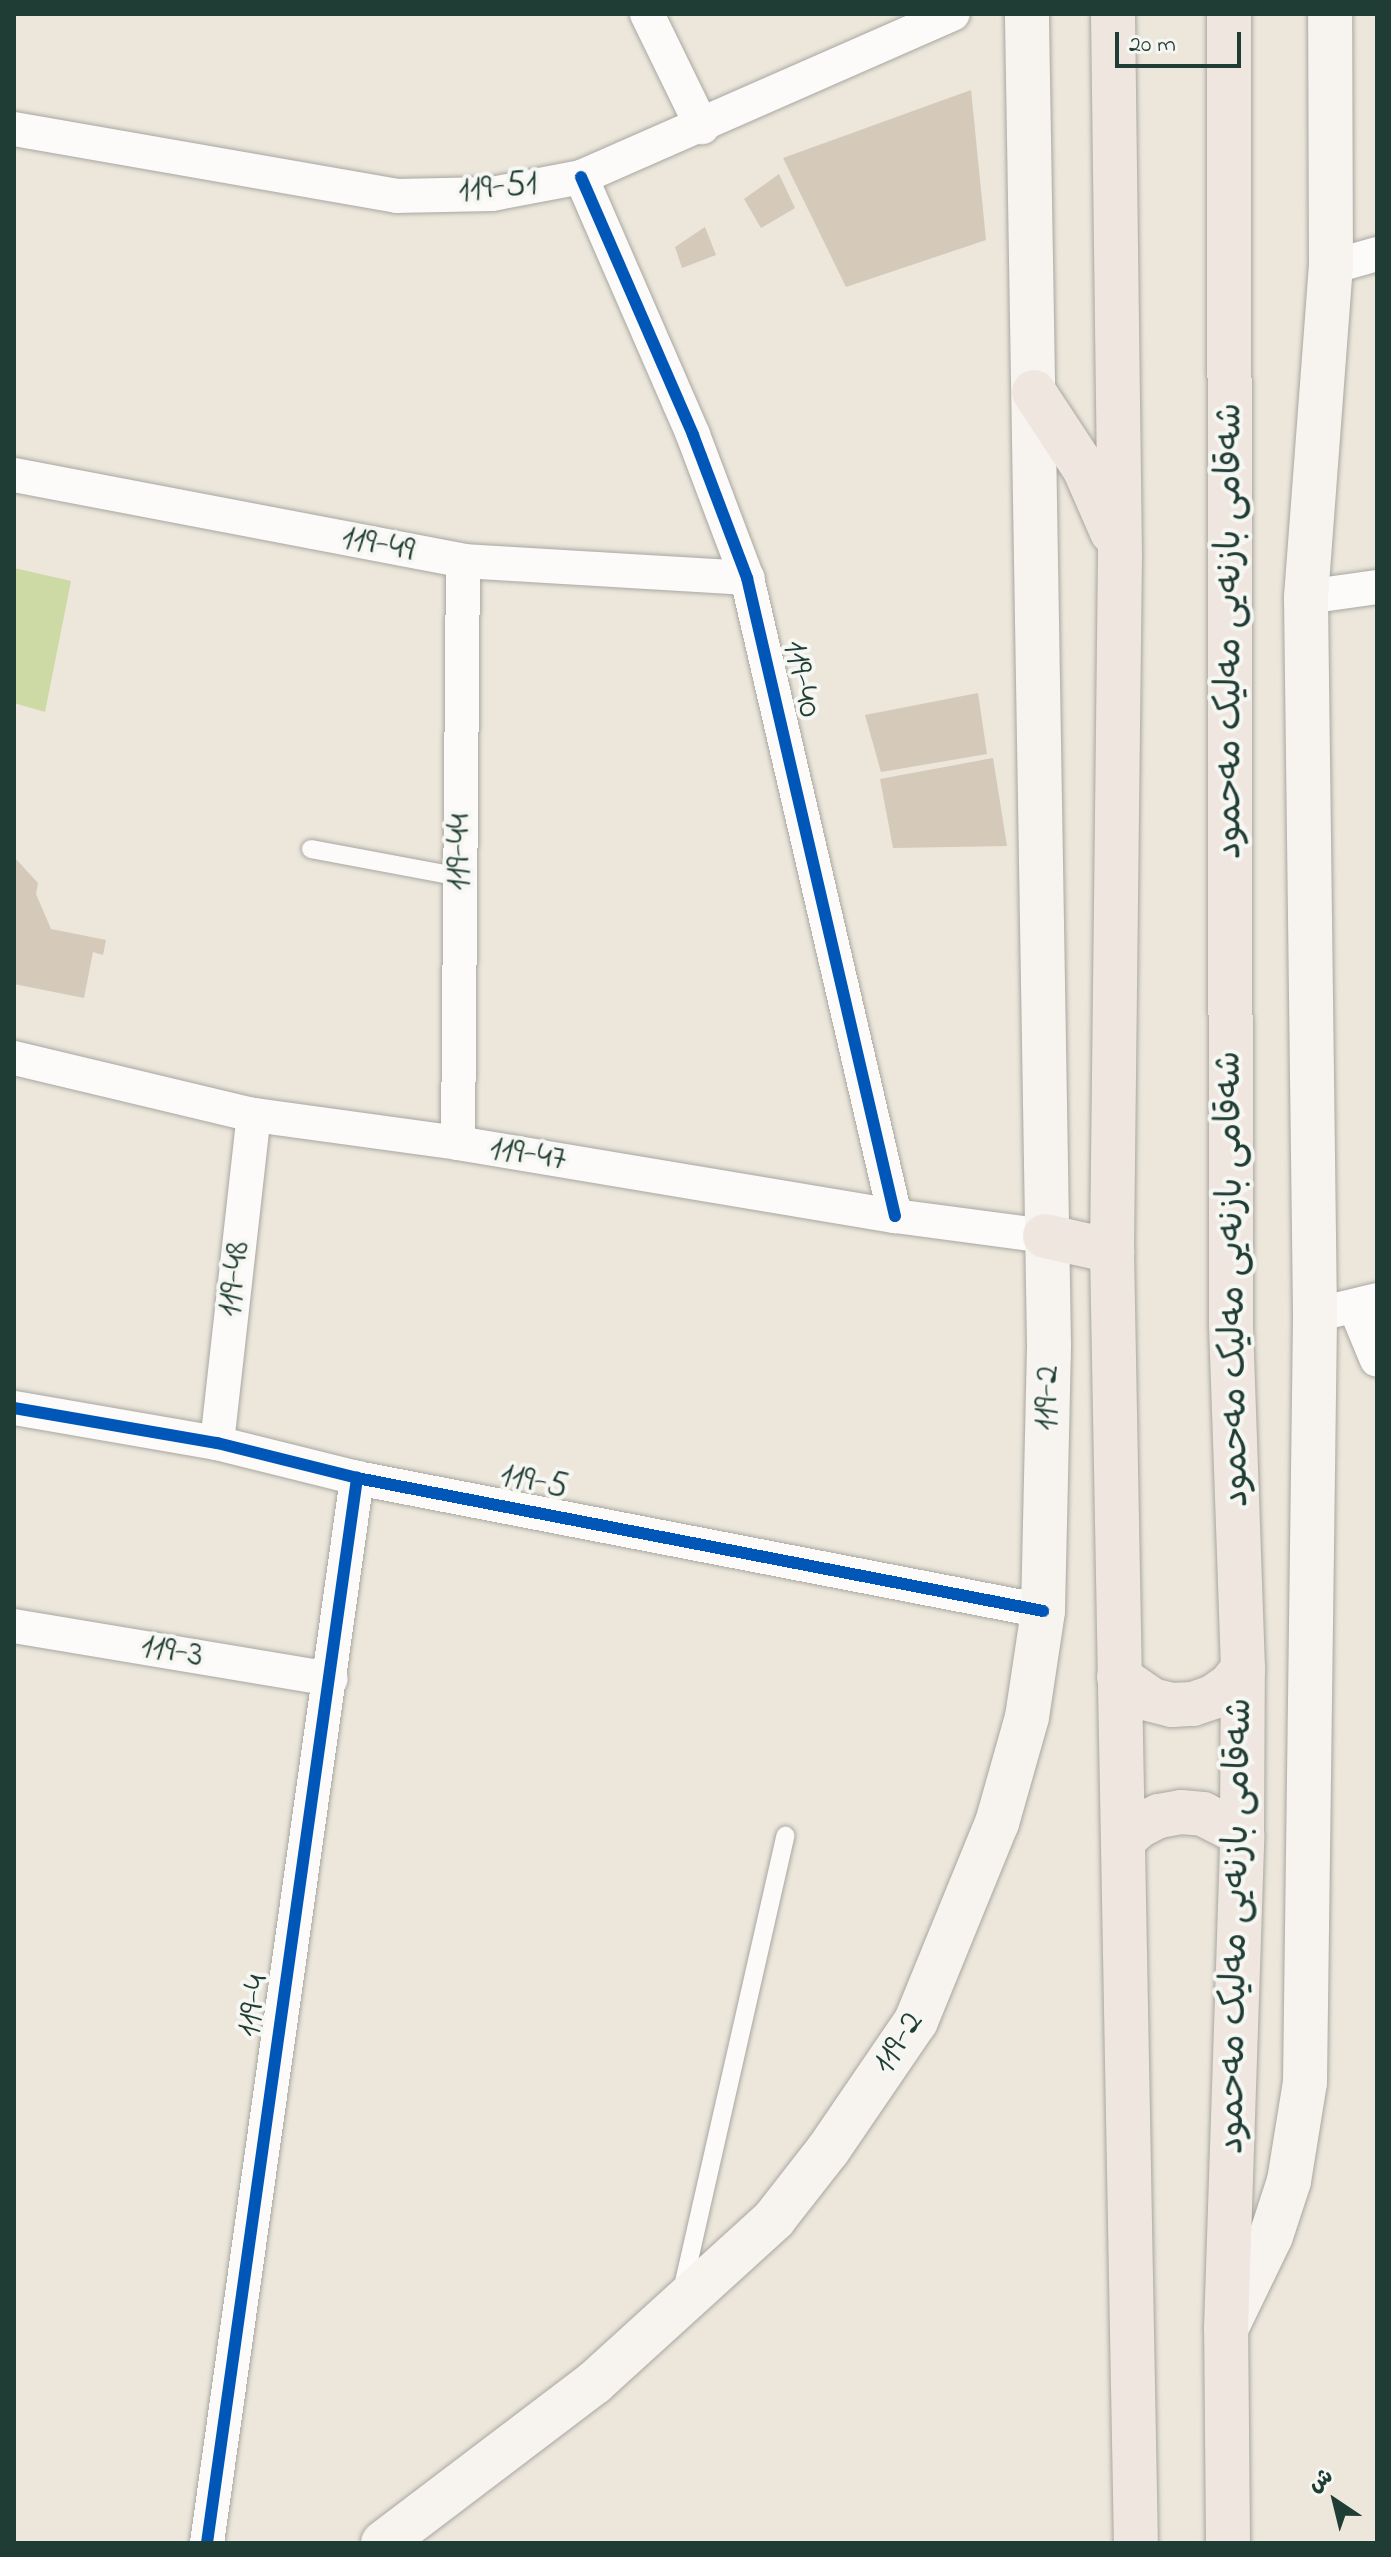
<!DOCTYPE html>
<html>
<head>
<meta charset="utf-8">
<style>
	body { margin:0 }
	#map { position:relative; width:1391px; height:2557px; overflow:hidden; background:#ece6db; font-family:"Indie Flower","Playpen Sans Arabic",sans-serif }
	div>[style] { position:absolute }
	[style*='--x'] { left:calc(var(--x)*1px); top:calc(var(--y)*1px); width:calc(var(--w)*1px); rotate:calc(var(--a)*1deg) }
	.green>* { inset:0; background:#cddaa5 }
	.building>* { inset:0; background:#d5c9b9 }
	.roads { filter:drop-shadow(0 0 2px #a7a7a0) drop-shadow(0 0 2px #a7a7a0) }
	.service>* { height:18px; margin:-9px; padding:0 9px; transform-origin:9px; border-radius:9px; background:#fcfbfa }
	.minor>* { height:34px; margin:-17px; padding:0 17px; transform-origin:17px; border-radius:17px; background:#fcfbfa }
	.secondary>* { height:44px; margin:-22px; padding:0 22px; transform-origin:22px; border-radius:22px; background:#f7f3ef }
	.trunk>* { height:44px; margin:-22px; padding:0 22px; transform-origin:22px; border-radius:22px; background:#efe6df }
	.cycleway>* { height:12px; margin:-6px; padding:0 6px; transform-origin:6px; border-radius:6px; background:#0057b8 }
	span { translate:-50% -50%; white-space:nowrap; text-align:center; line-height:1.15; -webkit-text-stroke:8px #f6f6f2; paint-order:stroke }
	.street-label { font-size:36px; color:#1f3d34 }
	.frame { position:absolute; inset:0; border:16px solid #1f3d34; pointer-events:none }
	.north { position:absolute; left:1295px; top:2461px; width:80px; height:80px; -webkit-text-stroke:6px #f6f6f2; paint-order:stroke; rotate:325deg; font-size:22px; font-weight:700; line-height:32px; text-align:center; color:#1f3d34 }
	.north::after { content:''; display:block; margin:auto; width:28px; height:36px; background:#1f3d34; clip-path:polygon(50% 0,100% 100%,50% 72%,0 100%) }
	.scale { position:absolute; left:1115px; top:32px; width:126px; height:36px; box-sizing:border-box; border:4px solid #1f3d34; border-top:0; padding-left:10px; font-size:24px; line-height:28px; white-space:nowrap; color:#1f3d34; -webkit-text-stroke:6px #f6f6f2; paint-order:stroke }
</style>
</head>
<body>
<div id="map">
	<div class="green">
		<i style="clip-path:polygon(14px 568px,71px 581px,45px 712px,14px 703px)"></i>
	</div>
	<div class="building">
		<i style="clip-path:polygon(971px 90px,986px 240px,846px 287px,783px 158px)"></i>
		<i style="clip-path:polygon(779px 174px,795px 208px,761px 228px,744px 199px)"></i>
		<i style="clip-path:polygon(705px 227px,716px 255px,682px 268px,675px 247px)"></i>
		<i style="clip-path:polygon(978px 693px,987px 754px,881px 772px,865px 715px)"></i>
		<i style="clip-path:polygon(993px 758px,1007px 846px,893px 848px,880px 779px)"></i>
		<i style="clip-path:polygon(14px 857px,38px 883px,36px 894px,51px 929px,106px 940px,103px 955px,93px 952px,84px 998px,14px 984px)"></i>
	</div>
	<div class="roads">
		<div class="service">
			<i style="--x:311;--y:849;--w:152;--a:10.6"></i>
			<i style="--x:682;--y:2291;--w:467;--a:-77.2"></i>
		</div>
		<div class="minor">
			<i style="--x:647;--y:14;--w:126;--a:64"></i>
			<i style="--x:14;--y:129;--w:388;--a:9.9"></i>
			<i style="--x:396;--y:196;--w:96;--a:-1.2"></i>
			<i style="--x:492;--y:194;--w:91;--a:-10.8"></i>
			<i style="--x:581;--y:177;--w:406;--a:-23.7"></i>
			<i style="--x:581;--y:177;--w:281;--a:66.5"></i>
			<i style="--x:693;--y:435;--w:153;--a:69.3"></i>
			<i style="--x:747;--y:578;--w:655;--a:76.94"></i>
			<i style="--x:1331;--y:267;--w:48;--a:-15.8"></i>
			<i style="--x:14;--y:475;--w:457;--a:10.8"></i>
			<i style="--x:463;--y:561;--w:285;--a:3.4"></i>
			<i style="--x:1306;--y:597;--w:72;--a:-8"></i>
			<i style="--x:14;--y:1058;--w:247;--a:13.4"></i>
			<i style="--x:254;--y:1115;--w:206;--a:7.8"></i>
			<i style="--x:458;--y:1143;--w:443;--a:9.5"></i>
			<i style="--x:895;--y:1216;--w:151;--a:7.6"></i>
			<i style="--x:458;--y:1143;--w:582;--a:-89.51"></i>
			<i style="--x:1355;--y:1307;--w:57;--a:67.5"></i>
			<i style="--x:1315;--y:1315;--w:64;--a:-13.6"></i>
			<i style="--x:14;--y:1408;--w:206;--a:9.8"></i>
			<i style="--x:217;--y:1443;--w:144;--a:14"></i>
			<i style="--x:357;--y:1478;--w:699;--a:10.97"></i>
			<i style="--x:217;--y:1443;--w:330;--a:-83.6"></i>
			<i style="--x:14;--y:1626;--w:321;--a:9.5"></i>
			<i style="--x:207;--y:2543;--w:1076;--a:-81.98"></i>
		</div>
		<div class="secondary">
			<i style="--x:1226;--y:2329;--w:103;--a:-64.2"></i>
			<i style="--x:1271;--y:2236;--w:58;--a:-71.9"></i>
			<i style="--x:1289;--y:2181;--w:100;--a:-80.8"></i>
			<i style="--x:1305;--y:2082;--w:767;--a:-89.25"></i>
			<i style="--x:1315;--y:1315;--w:718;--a:-90.72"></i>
			<i style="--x:1306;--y:597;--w:331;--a:-85.7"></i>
			<i style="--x:1331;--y:267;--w:253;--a:-90.2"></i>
			<i style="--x:383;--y:2543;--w:265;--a:-37.2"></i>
			<i style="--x:594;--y:2383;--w:244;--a:-42.3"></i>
			<i style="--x:774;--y:2219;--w:88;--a:-52"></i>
			<i style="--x:828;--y:2150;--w:156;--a:-55.7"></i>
			<i style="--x:916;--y:2021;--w:214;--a:-67.8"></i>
			<i style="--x:997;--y:1823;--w:110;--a:-74.2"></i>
			<i style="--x:1027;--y:1717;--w:107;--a:-81.4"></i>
			<i style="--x:1043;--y:1611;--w:266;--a:-88.7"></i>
			<i style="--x:1049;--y:1345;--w:1331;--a:-90.95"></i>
		</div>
		<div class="trunk">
			<i style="--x:1113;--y:14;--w:540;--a:89.26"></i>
			<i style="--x:1120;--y:554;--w:697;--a:90.66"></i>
			<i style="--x:1112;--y:1251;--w:1292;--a:88.94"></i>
			<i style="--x:1034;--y:392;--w:91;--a:56.7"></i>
			<i style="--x:1084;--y:468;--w:70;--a:66.4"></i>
			<i style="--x:1045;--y:1236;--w:69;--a:12.6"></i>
			<i style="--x:1119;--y:1677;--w:40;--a:34.9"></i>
			<i style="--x:1152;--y:1700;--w:21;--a:14"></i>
			<i style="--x:1172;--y:1705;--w:21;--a:-3"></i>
			<i style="--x:1193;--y:1704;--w:21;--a:-19"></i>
			<i style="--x:1213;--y:1697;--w:21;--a:-35"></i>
			<i style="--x:1230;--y:1685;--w:21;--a:-51"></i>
			<i style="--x:1123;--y:1840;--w:21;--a:-41"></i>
			<i style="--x:1139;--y:1826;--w:22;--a:-27"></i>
			<i style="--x:1159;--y:1816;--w:22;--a:-10"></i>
			<i style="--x:1181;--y:1812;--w:22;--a:5"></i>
			<i style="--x:1203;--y:1814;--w:44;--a:27.1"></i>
			<i style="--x:1228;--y:2543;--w:214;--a:-90.5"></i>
			<i style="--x:1226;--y:2329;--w:495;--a:-88.1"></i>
			<i style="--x:1242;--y:1834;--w:165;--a:-89.7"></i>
			<i style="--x:1243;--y:1669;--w:343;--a:-92"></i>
			<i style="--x:1231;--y:1326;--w:1312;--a:-90.09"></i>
		</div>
	</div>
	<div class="cycleway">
		<i style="--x:581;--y:177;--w:281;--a:66.5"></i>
		<i style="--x:693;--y:435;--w:153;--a:69.3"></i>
		<i style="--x:747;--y:578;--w:655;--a:76.94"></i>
		<i style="--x:14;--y:1408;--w:206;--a:9.8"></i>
		<i style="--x:217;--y:1443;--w:144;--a:14"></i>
		<i style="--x:357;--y:1478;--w:699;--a:10.97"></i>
		<i style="--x:207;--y:2543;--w:1076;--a:-81.98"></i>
	</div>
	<div class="street-label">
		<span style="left:498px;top:188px;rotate:-6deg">119-51</span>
		<span style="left:378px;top:545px;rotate:11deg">119-49</span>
		<span style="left:1231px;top:631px;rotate:-90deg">شەقامی بازنەیی مەلیک مەحمود</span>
		<span style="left:801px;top:679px;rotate:77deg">119-40</span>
		<span style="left:460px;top:852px;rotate:-90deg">119-44</span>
		<span style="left:528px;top:1155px;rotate:9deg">119-47</span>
		<span style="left:235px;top:1279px;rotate:-83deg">119-48</span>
		<span style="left:1234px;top:1279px;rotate:-91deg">شەقامی بازنەیی مەلیک مەحمود</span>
		<span style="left:1048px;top:1398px;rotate:-89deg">119-2</span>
		<span style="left:534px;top:1482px;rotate:11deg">119-5</span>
		<span style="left:172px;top:1652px;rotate:10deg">119-3</span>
		<span style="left:1237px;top:1926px;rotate:-89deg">شەقامی بازنەیی مەلیک مەحمود</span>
		<span style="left:254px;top:2006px;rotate:-82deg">119-4</span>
		<span style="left:899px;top:2043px;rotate:-59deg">119-2</span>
	</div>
	<div class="frame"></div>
	<div class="north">ش</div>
	<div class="scale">20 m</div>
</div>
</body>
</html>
